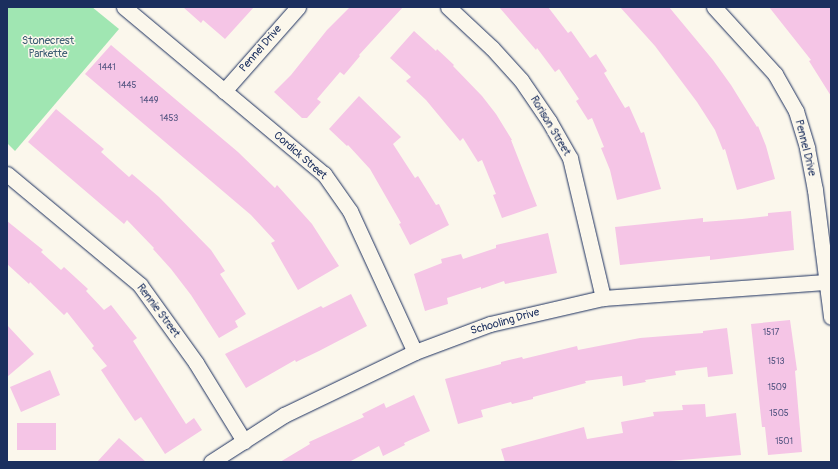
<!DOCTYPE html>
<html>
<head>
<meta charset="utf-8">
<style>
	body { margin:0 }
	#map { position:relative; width:838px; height:469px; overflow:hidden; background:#fbf7ec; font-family:Pangolin,sans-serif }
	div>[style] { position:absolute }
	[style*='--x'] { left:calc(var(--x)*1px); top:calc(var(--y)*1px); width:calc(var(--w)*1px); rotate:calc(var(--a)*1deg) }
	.green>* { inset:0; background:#a0e6b2 }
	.building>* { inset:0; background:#f5c5e6 }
	.roads { filter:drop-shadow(0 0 1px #1b2f5e) drop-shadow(0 0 1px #1b2f5e) }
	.minor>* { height:15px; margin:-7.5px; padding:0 7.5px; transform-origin:7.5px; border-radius:7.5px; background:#fbf7ec }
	span { translate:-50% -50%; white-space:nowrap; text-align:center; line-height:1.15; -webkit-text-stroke:3px #fbf7ec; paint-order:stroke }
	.number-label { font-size:9px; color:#525480 }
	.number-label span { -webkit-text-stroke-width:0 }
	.park-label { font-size:11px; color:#3c5d73 }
	.street-label { font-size:11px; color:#1b2f5e }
	.frame { position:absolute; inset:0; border:8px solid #1b2f5e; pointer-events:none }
</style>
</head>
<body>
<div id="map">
	<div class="green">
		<i style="clip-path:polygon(7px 7px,92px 7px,119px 29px,15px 151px,7px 143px)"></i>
	</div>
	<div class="building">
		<i style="clip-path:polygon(183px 7px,254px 7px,225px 39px,203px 20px,201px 23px)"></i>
		<i style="clip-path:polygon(350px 7px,403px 7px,359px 55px,360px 56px,344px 75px,340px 72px,317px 99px,321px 102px,307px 118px,302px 118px,274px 92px,291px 75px,327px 30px)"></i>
		<i style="clip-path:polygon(499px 7px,548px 7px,568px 33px,571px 31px,590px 58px,596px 54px,607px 71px,604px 73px,625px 108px,629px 106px,641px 133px,644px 132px,661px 189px,617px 200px,610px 170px,601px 148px,604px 147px,592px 118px,588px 120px,576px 101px,579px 99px,559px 69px,555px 72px,537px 48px,536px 50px)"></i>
		<i style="clip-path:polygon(620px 7px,669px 7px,713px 60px,731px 85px,757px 127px,758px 126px,766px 146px,775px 179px,737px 190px,725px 149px,723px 150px,715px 130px,697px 102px,655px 46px)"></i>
		<i style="clip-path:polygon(769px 7px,831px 7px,831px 96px,809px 61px,811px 60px)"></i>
		<i style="clip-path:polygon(414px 31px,436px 51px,437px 49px,454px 65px,453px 66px,482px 96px,496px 114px,512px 140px,511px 140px,537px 206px,502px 218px,493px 195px,496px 194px,482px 160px,478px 162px,463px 138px,460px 141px,426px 100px,406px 81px,411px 77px,390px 58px)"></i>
		<i style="clip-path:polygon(111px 45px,238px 152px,275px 188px,277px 185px,312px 224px,339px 266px,298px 290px,271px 243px,275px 241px,251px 215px,85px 74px)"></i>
		<i style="clip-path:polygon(359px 96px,401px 137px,393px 144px,415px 178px,418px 176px,436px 205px,439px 204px,449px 225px,410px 245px,399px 224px,401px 223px,370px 169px,348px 145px,347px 146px,329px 129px)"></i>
		<i style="clip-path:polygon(56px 109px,104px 149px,101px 152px,129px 177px,132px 174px,159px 197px,211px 250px,225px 271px,220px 274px,246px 314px,235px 321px,238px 327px,219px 338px,191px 295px,171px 269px,153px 249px,154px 248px,127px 220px,124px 224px,28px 142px)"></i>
		<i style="clip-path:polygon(791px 211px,794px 250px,710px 260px,710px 256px,620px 265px,615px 227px,703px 218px,703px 222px,742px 219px,768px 216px,768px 213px)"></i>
		<i style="clip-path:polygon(7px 221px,43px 250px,41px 252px,61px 270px,64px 267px,88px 289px,86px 291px,104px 310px,111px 305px,137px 338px,133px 341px,186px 424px,194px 418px,202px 430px,165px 454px,141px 417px,135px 421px,101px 370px,107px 366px,92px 348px,94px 346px,67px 312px,64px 315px,30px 282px,29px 284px,7px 264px)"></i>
		<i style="clip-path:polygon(548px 233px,557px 273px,505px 284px,504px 281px,481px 289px,481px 287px,447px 298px,448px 304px,425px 311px,414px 274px,442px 263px,441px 259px,461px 254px,463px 259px,496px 248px,496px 245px)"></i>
		<i style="clip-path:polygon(351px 294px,367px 326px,319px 351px,296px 362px,295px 360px,246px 388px,225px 354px,321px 306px,323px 308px)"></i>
		<i style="clip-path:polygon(790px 320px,797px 370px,795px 371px,802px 452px,768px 455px,765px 427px,762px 427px,751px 324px)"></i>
		<i style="clip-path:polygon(7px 325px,34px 354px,7px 377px)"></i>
		<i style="clip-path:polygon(727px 328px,733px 374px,708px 377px,707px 367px,675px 371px,676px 375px,645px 380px,646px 382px,623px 386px,622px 376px,585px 381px,586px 383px,533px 397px,533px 399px,512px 404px,511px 402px,481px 410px,483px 417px,458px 424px,445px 379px,501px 364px,501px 362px,522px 357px,523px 359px,577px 346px,578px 350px,640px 338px,703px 333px,703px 331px)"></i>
		<i style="clip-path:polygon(50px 370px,60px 395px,21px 412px,10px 387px)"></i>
		<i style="clip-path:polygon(414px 395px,430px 431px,404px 443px,405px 445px,383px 456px,379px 446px,349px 462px,280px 462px,310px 444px,309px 442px,364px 417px,362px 414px,384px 403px,386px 408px)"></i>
		<i style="clip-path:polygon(705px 404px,706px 417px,736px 413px,741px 455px,657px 462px,505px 462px,501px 449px,584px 427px,587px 439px,623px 433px,621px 422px,654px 416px,653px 412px,683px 410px,682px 405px)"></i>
		<i style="clip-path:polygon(17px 423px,56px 423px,56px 450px,17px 450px)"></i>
		<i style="clip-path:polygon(119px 438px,126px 444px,146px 462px,97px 462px)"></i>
	</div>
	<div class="roads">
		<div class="minor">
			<i style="--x:124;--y:7;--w:261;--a:39.9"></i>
			<i style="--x:324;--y:174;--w:45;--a:54.9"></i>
			<i style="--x:350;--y:211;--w:155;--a:65.3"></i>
			<i style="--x:448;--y:7;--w:60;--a:43"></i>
			<i style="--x:492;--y:48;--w:43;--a:47.8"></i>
			<i style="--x:521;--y:80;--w:50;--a:55.7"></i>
			<i style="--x:549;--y:121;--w:43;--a:60.4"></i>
			<i style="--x:570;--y:158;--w:144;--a:76.7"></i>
			<i style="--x:714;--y:7;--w:91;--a:47.7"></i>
			<i style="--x:775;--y:74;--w:43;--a:60.4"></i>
			<i style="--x:796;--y:111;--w:39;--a:73"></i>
			<i style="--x:807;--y:148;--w:43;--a:79.2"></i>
			<i style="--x:815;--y:190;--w:128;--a:82.8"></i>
			<i style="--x:224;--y:91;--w:112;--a:-48.6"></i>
			<i style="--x:7;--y:174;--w:173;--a:39.8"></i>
			<i style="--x:140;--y:285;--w:96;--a:54.3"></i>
			<i style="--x:196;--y:363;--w:92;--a:58.4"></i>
			<i style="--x:211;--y:462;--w:87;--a:-32.8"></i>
			<i style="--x:284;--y:415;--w:145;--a:-25.7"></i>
			<i style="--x:415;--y:352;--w:80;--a:-20.5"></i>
			<i style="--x:490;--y:324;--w:116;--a:-13"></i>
			<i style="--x:603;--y:298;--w:226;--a:-4.1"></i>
		</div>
	</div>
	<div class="number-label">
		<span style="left:107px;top:68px">1441</span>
		<span style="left:127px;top:86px">1445</span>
		<span style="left:149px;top:101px">1449</span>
		<span style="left:169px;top:119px">1453</span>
		<span style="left:771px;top:333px">1517</span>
		<span style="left:776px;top:362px">1513</span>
		<span style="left:777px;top:388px">1509</span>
		<span style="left:779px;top:414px">1505</span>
		<span style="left:784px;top:442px">1501</span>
	</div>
	<div class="park-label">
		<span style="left:48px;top:48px">Stonecrest<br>Parkette</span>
	</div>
	<div class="street-label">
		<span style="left:261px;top:49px;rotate:-49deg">Pennel Drive</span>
		<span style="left:550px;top:126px;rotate:59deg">Rorison Street</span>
		<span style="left:805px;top:148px;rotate:76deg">Pennel Drive</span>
		<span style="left:300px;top:156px;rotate:41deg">Cordick Street</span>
		<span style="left:158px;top:311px;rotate:53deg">Rennie Street</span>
		<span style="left:505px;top:322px;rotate:-16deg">Schooling Drive</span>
	</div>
	<div class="frame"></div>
</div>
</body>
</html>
